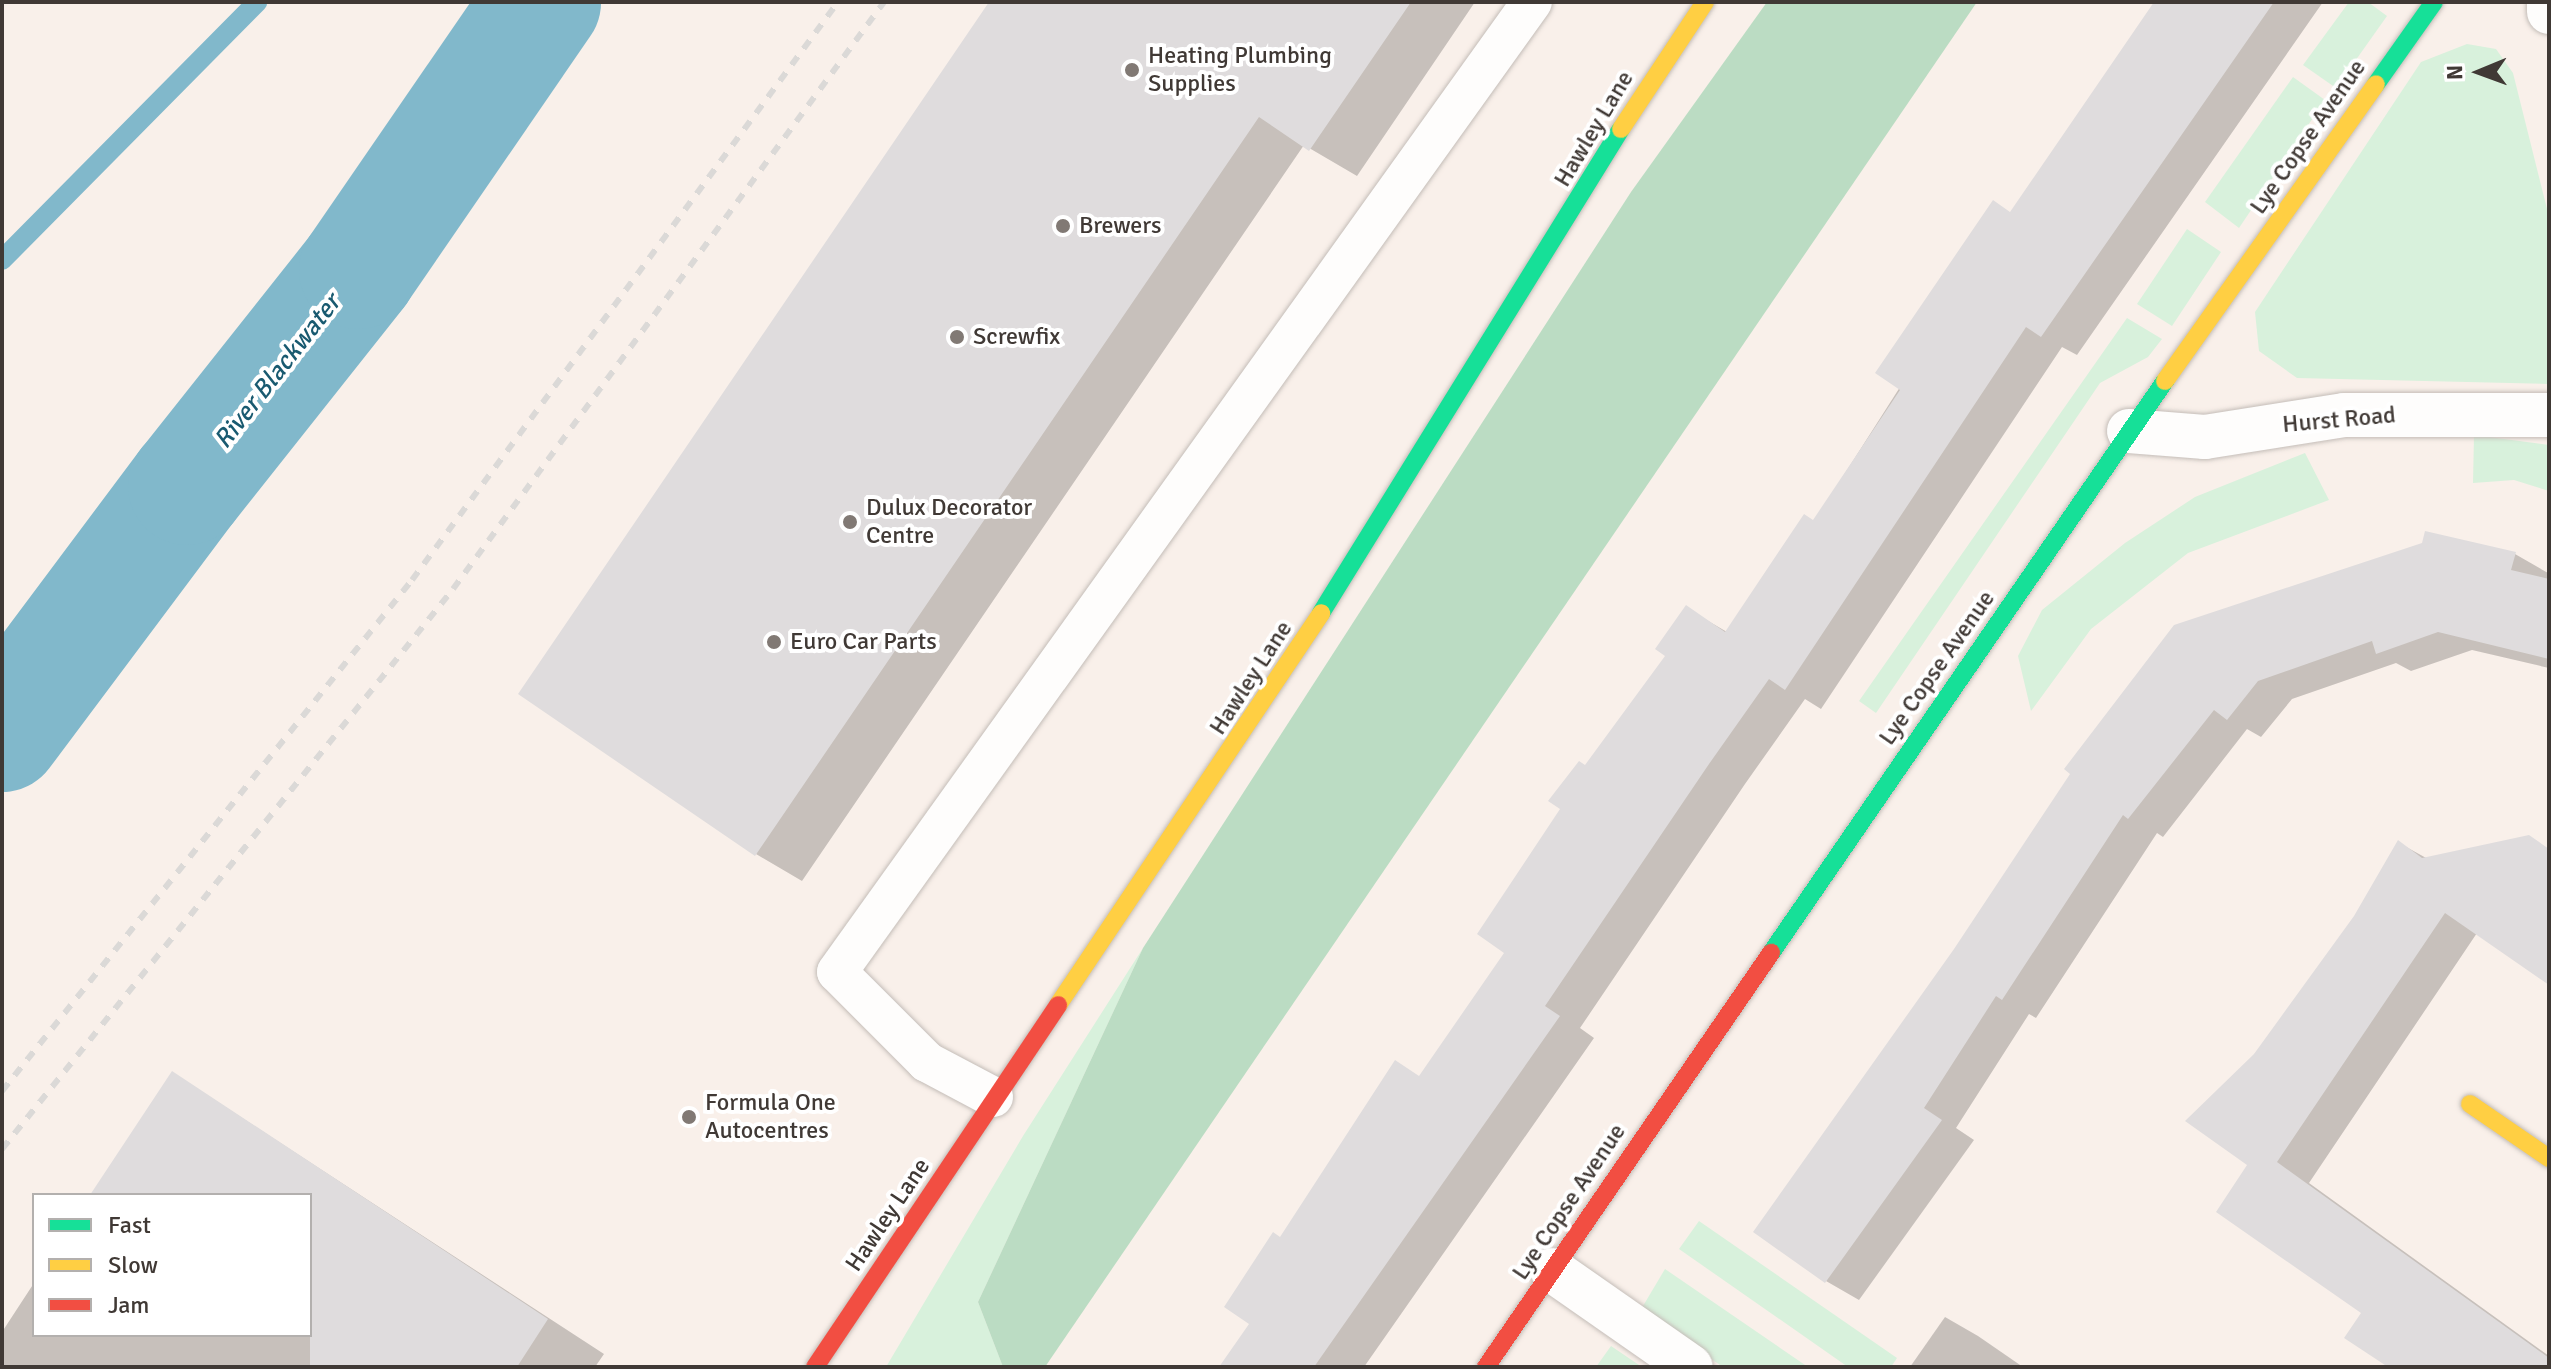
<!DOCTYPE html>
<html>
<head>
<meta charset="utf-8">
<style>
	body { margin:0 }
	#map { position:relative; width:2551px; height:1369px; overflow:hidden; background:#f9f0ea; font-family:Signika,sans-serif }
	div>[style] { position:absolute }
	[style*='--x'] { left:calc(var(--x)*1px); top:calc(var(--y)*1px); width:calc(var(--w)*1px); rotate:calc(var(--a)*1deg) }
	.green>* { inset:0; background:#d8f1dc }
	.forest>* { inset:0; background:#bbdcc3 }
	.shadow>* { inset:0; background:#0003 }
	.stream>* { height:20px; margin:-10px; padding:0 10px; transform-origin:10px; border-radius:10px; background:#81b8cb }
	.river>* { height:118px; margin:-59px; padding:0 59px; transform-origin:59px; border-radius:59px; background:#81b8cb }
	.building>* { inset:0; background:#dfdcdd }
	.roads { filter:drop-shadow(0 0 2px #c4bdb8) drop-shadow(0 0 2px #c4bdb8) }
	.lane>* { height:40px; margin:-20px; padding:0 20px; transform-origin:20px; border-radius:20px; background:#fefdfc }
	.street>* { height:44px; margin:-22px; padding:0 22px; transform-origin:22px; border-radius:22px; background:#fefdfc }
	.fast>* { height:18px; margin:-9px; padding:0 9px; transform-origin:9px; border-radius:9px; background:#16e098 }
	.slow>* { height:18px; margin:-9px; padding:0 9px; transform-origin:9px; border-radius:9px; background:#ffcf43 }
	.jam>* { height:18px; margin:-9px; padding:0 9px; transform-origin:9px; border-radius:9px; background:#f24e42 }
	.rail>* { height:6px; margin-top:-3px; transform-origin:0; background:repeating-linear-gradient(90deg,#dbd9d7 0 10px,transparent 0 20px) }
	.dots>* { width:22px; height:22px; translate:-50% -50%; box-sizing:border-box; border:4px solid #fff; border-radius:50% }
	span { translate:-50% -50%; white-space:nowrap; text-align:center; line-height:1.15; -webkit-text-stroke:8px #fff; paint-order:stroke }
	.poi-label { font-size:24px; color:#403935 }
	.left { translate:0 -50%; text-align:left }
	.street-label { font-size:24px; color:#403935 }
	.water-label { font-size:26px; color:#195a70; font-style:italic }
	.frame { position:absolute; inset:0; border:4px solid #403935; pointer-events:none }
	.legend { position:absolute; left:32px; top:1193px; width:280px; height:144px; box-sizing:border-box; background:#fff; border:2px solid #b3b0ae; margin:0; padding:10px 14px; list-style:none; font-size:24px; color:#403935 }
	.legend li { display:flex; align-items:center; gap:16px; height:40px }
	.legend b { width:40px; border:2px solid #b3b0ae }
	.north { position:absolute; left:2439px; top:32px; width:80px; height:80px; -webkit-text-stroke:6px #fff; paint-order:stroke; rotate:269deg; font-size:22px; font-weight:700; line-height:32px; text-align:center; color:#403935 }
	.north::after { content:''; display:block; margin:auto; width:28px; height:36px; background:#403935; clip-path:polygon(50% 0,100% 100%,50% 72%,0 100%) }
</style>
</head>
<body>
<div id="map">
	<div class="green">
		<i style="clip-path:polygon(2349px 2px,2368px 2px,2387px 16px,2336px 88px,2303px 65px)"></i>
		<i style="clip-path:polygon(2467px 44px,2496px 49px,2513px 73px,2549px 217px,2549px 384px,2297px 378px,2259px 351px,2255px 312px,2421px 62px)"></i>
		<i style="clip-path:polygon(2293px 77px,2325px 100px,2239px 228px,2205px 202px)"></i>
		<i style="clip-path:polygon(2187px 229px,2221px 252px,2172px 326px,2137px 304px)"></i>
		<i style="clip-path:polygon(2127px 318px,2162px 339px,2148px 357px,2100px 383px,1876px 713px,1859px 701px)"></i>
		<i style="clip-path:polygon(2474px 435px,2549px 445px,2549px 491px,2514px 480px,2473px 483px)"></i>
		<i style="clip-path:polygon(2305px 453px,2329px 500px,2188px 553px,2091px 629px,2031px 711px,2018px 656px,2042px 610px,2125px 543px,2195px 497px)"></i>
		<i style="clip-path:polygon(1143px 948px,978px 1302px,1003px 1367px,886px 1367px,1023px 1136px)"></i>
		<i style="clip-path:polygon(1699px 1221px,1897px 1358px,1891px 1367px,1848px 1367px,1679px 1249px)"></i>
		<i style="clip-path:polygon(1665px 1269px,1808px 1367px,1723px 1367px,1640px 1311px)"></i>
		<i style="clip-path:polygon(1611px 1346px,1642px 1367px,1596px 1367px)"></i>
	</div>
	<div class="forest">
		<i style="clip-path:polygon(1767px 2px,1977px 2px,1045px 1367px,1003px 1367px,978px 1302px,1143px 948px,1631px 192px)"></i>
	</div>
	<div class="shadow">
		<i style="clip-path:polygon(991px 2px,1475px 2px,1357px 176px,1304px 145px,802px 881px,756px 854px)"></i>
		<i style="clip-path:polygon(2156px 2px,2323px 2px,2077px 355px,2062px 347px,1821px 709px,1805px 699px,1745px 784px,1580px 1028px,1594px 1038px,1364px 1367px,1222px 1367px,1252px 1323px,1281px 1239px,1421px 1077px,1507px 952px,1563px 809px,1586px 767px,1667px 655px,1686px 608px,1727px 632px,1814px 522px,2011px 213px)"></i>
		<i style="clip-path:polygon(2515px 554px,2548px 573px,2549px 668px,2472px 650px,2411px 671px,2396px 663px,2292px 699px,2261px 737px,2247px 729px,2163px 837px,2157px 833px,2036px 1018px,2029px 1014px,1956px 1128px,1974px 1140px,1859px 1300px,1826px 1281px,1955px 950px,2073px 773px,2067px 768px)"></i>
		<i style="clip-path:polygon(2399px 843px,2428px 859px,2549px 885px,2549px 984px,2477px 933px,2309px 1183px,2549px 1356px,2549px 1367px,2420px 1367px,2364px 1313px,2250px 1165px,2255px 1055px,2355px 917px)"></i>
		<i style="clip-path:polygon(173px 1073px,604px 1354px,595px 1367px,2px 1367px,2px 1332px,34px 1283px,34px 1335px,310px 1335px,310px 1195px,92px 1195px)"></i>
		<i style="clip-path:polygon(1945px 1317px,1978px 1336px,2023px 1367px,1910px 1367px)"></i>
	</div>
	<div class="stream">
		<i style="--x:2;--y:260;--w:363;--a:-45.3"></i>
	</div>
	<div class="river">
		<i style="--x:2;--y:733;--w:309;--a:-53.2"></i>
		<i style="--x:187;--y:486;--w:275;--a:-51.6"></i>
		<i style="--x:358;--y:270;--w:325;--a:-55.5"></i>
	</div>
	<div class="building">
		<i style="clip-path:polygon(989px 2px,1411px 2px,1309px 151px,1259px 117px,755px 856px,518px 694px)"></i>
		<i style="clip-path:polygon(2154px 2px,2274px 2px,2041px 337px,2026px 327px,1785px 690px,1769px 679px,1709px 764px,1545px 1006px,1560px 1016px,1314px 1367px,1219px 1367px,1249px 1324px,1224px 1307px,1273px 1232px,1280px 1237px,1395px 1060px,1419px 1076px,1504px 953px,1477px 934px,1560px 809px,1548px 801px,1579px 761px,1585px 765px,1665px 656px,1655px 649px,1686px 605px,1725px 632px,1804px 514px,1813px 520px,1900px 390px,1875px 373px,1993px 200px,2010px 212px)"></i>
		<i style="clip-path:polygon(2425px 531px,2516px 552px,2511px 570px,2549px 579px,2549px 659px,2438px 632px,2376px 654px,2372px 641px,2258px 681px,2227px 720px,2214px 710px,2128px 819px,2123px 815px,2002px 1000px,1996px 996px,1924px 1108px,1942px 1120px,1825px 1283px,1753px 1232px,1954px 949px,2070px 774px,2064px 769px,2174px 625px,2422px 543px)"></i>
		<i style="clip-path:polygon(2529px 835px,2549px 849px,2549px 985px,2445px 913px,2277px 1162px,2549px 1358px,2549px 1367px,2388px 1367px,2344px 1338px,2361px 1313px,2216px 1212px,2247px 1165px,2185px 1121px,2254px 1054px,2354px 916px,2398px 840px,2422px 858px)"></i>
		<i style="clip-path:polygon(172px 1071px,548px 1319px,517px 1367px,310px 1367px,310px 1195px,90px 1195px)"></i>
	</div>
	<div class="roads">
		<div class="lane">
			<i style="--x:993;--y:1097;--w:75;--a:-152.1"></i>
			<i style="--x:927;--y:1062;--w:127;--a:-135"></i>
			<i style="--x:837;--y:972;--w:1193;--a:-54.38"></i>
		</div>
		<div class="street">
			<i style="--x:2549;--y:2;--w:10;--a:90"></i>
			<i style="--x:2129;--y:431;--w:76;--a:4.5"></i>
			<i style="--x:2205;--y:437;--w:141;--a:-9"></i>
			<i style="--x:2344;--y:415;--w:205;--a:0"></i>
			<i style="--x:1552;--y:1270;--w:169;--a:34.9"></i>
		</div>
		<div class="fast">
			<i style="--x:2376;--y:84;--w:100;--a:-54.7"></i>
			<i style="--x:1321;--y:613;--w:569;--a:-58.21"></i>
			<i style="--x:1771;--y:953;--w:695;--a:-55.44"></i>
		</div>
		<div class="slow">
			<i style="--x:1621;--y:129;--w:152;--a:-56.5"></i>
			<i style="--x:2165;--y:381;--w:364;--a:-54.6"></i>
			<i style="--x:1058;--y:1005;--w:472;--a:-56.1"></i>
			<i style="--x:2470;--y:1104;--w:96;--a:34.4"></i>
		</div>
		<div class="jam">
			<i style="--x:815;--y:1367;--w:436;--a:-56.1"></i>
			<i style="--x:1486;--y:1367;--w:503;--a:-55.46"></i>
		</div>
	</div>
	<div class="rail">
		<i style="--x:2;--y:1091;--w:655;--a:-51.26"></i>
		<i style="--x:412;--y:580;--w:718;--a:-53.61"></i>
		<i style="--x:2;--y:1149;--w:719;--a:-51.15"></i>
		<i style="--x:453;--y:589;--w:728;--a:-53.71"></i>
	</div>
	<div class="dots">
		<i style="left:1132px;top:70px;background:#817974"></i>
		<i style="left:1063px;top:226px;background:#817974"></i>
		<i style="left:957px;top:337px;background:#817974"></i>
		<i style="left:850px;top:522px;background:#817974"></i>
		<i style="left:774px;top:642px;background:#817974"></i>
		<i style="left:689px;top:1117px;background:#817974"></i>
	</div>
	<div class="poi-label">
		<span class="left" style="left:1148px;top:70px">Heating Plumbing<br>Supplies</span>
		<span class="left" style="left:1079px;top:226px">Brewers</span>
		<span class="left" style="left:973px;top:337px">Screwfix</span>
		<span class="left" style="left:866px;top:522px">Dulux Decorator<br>Centre</span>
		<span class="left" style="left:790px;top:642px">Euro Car Parts</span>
		<span class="left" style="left:705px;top:1117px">Formula One<br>Autocentres</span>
	</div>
	<div class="street-label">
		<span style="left:1594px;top:129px;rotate:-59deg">Hawley Lane</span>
		<span style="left:2308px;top:137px;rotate:-55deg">Lye Copse Avenue</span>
		<span style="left:2339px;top:420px;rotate:-5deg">Hurst Road</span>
		<span style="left:1937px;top:668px;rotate:-55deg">Lye Copse Avenue</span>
		<span style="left:1251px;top:678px;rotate:-57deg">Hawley Lane</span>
		<span style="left:1569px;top:1202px;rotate:-56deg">Lye Copse Avenue</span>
		<span style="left:888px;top:1215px;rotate:-56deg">Hawley Lane</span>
	</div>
	<div class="water-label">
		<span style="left:278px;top:372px;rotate:-52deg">River Blackwater</span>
	</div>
	<div class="frame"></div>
	<ul class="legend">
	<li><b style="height:10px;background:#16e098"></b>Fast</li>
	<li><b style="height:10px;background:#ffcf43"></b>Slow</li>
	<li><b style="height:10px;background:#f24e42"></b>Jam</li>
	</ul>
	<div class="north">N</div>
</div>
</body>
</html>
